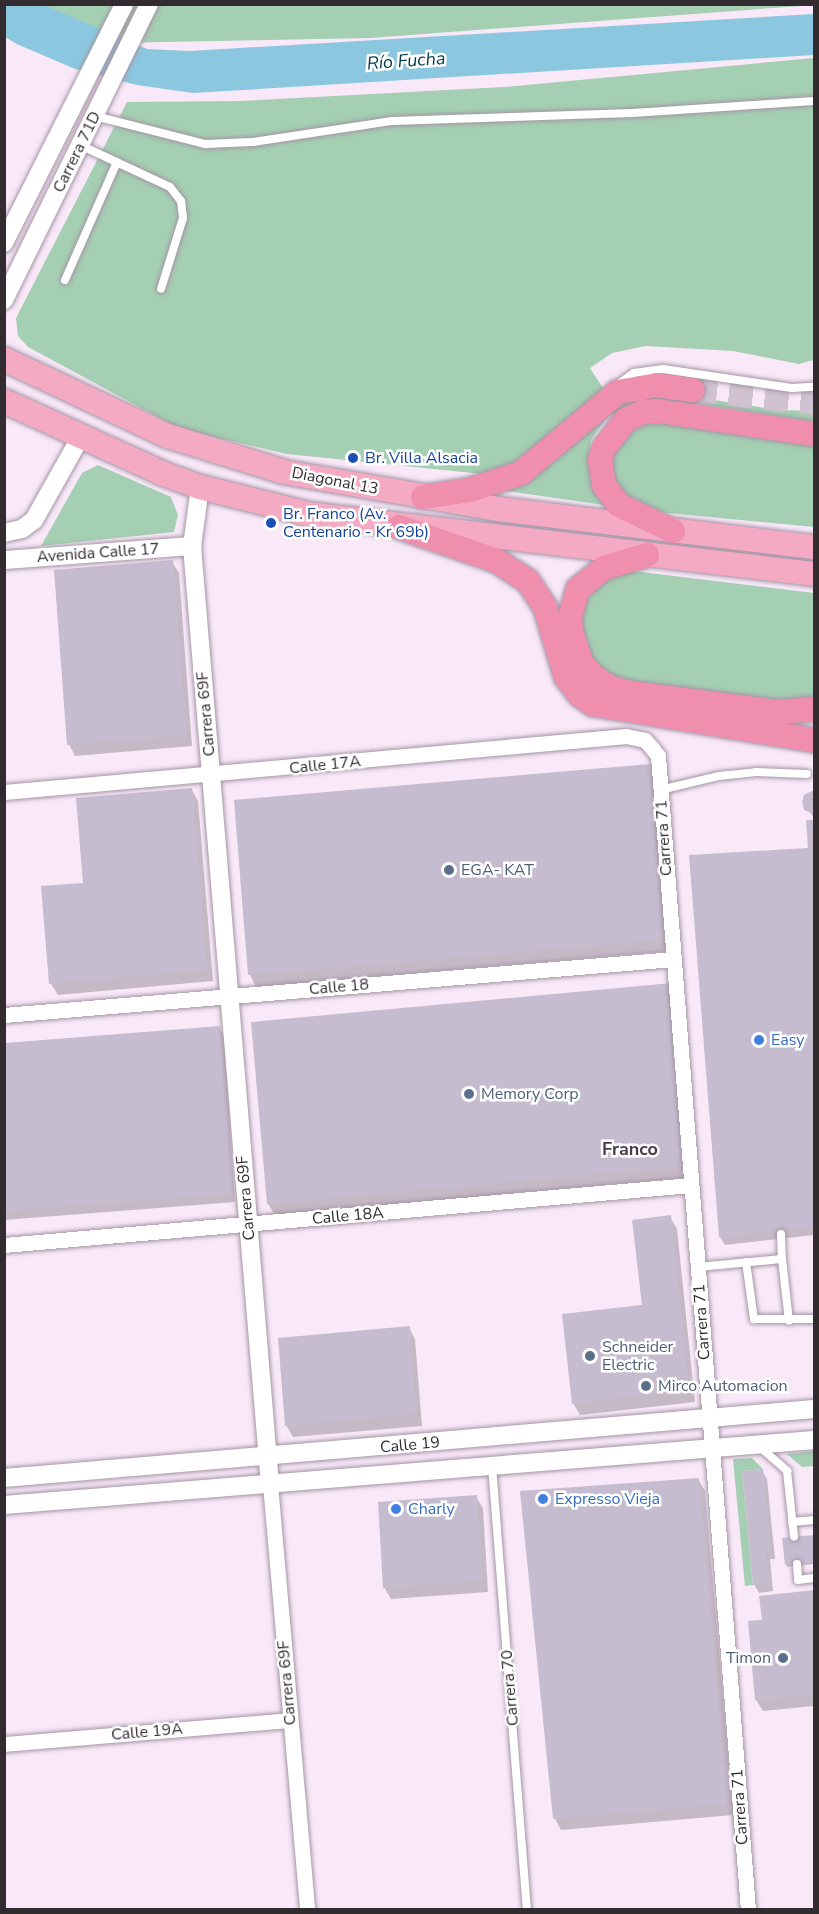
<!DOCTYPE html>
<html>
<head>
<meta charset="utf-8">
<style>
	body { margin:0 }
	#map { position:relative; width:819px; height:1914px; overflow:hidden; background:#f8e8f8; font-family:"Nunito Sans",sans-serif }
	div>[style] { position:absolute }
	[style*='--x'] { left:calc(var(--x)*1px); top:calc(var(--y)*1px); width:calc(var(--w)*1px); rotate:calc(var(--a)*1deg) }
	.green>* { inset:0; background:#a4cfb2 }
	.water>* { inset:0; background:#8bc8e0 }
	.shadow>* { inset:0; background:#0003 }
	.building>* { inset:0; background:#c5bdcf }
	.trunk-tunnel>* { height:24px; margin-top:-12px; transform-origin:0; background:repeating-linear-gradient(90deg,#d0c2d0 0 24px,transparent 0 36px) }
	.roads { filter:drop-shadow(0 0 2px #a495a4) drop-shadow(0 0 2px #a495a4) }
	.service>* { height:8px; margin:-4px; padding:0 4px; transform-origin:4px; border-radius:4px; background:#fff }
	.minor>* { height:15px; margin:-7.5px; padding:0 7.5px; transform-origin:7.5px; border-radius:7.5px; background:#fff }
	.tertiary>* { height:18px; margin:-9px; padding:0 9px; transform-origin:9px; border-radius:9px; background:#fff }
	.primary>* { height:24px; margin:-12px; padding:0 12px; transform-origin:12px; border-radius:12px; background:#f4aac2 }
	.trunk>* { height:24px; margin:-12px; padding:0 12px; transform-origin:12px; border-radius:12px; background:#f08eae }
	.dots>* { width:16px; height:16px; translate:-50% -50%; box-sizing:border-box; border:3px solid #fff; border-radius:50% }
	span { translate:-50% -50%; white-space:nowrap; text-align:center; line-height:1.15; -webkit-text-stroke:5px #fff; paint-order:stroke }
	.street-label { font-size:16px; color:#322c31 }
	.transit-label { font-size:16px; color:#164399 }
	.left { translate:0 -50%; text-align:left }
	.service-label { font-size:16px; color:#4e5e75 }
	.right { translate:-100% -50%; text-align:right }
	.shop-label { font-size:16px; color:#366cbe }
	.water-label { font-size:18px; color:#033b4c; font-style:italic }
	.neighbourhood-label { font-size:18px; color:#493c49; font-weight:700 }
	.frame { position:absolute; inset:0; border:6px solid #322c31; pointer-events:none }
</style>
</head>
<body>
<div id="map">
	<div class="green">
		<i style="clip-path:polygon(32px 5px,814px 5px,370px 38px,109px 43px)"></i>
		<i style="clip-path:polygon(814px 58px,813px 360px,799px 364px,733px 351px,646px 346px,612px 353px,590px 368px,604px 390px,514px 463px,483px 474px,287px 454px,180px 429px,28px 347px,18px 336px,16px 318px,127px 102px,240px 101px,504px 87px)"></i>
		<i style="clip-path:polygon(658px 391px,778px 410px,814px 411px,814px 422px,657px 397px,639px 399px,607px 417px,591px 440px,589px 458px,611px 506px,499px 490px,612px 406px)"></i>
		<i style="clip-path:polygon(654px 418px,814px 444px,814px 527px,647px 511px,627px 502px,609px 472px,610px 451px,619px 434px)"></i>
		<i style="clip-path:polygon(98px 465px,171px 497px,178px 515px,174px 532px,41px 546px,82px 473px)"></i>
		<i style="clip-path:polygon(625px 570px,814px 593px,814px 705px,622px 681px,592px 661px,578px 624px,581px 608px,606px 575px)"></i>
		<i style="clip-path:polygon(814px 1451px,814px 1466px,802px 1467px,787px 1454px)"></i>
		<i style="clip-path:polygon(752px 1458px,763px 1469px,742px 1471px,753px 1585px,745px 1586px,733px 1459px)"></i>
	</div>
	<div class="water">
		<i style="clip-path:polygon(4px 5px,44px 5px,147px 49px,190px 51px,814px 14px,814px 55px,193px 93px,137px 85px,75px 69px,17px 44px,5px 37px)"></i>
	</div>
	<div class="shadow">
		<i style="clip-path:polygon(172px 562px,179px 573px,192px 746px,75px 756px,69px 744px)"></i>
		<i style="clip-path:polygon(649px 766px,656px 777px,669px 951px,256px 987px,250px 975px,236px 801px)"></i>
		<i style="clip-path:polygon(192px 790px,198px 801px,213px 981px,58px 995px,51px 984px,85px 884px)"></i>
		<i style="clip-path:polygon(814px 792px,814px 817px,806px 809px,806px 796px)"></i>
		<i style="clip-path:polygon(814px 821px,814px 1235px,725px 1245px,720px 1237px,810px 849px,808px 822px)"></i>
		<i style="clip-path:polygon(672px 985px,694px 1177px,275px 1215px,268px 1204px)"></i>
		<i style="clip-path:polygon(219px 1027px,224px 1036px,235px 1202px,4px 1220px,4px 1045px)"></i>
		<i style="clip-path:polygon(670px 1217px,677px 1229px,695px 1402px,580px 1415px,573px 1403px,643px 1306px)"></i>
		<i style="clip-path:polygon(409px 1328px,415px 1339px,422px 1426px,293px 1437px,286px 1425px)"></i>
		<i style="clip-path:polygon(762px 1471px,767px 1479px,775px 1559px,770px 1559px,773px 1591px,759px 1593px,754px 1584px)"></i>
		<i style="clip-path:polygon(698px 1479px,705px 1491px,733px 1815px,561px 1830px,555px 1819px)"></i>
		<i style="clip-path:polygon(476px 1497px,483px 1508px,488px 1592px,391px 1599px,384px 1587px)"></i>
		<i style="clip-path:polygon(814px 1536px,814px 1564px,787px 1567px,784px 1539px)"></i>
		<i style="clip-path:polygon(814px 1592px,814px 1706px,763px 1711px,756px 1700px,763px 1621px,761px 1597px)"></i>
	</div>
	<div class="building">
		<i style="clip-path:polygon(173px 560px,186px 735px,67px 745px,54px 570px)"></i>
		<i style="clip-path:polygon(650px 764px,663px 940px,248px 975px,234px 800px)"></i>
		<i style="clip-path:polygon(192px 788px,207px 970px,49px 984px,41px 886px,83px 883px,76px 798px)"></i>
		<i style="clip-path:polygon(814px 790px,814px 814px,804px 810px,802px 802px,804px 795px)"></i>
		<i style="clip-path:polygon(806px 820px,814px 820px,814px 1226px,719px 1237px,689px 855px,808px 848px)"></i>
		<i style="clip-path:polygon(672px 983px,688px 1166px,267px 1204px,251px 1022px)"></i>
		<i style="clip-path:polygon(220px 1026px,231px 1194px,5px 1211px,5px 1043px)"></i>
		<i style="clip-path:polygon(671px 1215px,689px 1390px,572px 1404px,562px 1314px,642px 1305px,632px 1220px)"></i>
		<i style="clip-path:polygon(410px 1326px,416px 1414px,285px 1426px,278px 1338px)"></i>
		<i style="clip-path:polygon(763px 1469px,771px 1551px,766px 1551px,769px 1583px,753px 1585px,742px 1471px)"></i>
		<i style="clip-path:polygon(699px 1478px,727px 1804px,553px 1819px,520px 1491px)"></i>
		<i style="clip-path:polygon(477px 1495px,482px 1581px,383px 1588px,378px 1502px)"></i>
		<i style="clip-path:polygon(814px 1535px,814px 1562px,785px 1565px,782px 1538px)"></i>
		<i style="clip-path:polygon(814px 1590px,814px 1695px,755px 1700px,748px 1621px,762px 1620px,759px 1596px)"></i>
	</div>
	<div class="trunk-tunnel">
		<i style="--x:693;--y:390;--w:122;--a:6.1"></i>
	</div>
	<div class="roads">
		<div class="service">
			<i style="--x:95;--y:116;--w:114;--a:14.3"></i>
			<i style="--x:205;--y:144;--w:48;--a:-2.4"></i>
			<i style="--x:253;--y:142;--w:141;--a:-8.6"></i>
			<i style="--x:392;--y:121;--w:241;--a:-1.9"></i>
			<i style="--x:633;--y:113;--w:181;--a:-3.8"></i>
			<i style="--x:80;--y:145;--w:99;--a:25"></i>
			<i style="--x:170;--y:187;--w:18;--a:52"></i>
			<i style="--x:181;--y:201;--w:17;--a:83"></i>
			<i style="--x:183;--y:218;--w:74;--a:107.2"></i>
			<i style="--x:65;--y:280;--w:129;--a:-66.2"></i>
			<i style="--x:620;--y:383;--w:17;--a:-36"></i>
			<i style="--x:634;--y:373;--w:29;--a:-8"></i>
			<i style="--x:663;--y:369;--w:130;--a:8.4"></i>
			<i style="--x:792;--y:388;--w:22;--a:-3"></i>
			<i style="--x:660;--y:790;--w:61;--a:-13.3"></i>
			<i style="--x:719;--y:776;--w:37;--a:-6"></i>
			<i style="--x:756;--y:772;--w:51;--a:2.2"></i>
			<i style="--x:781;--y:1234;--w:25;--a:88"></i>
			<i style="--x:746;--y:1262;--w:58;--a:82"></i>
			<i style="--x:754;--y:1319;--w:60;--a:0"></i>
			<i style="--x:698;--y:1267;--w:84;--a:-5.4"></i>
			<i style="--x:782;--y:1259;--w:62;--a:83.6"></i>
			<i style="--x:761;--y:1448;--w:35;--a:41"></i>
			<i style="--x:787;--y:1471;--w:66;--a:83.9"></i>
			<i style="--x:492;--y:1466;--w:445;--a:85.5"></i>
			<i style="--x:792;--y:1522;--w:22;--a:-5"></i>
			<i style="--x:797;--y:1564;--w:16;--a:86"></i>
			<i style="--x:798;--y:1580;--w:16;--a:-7"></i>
		</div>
		<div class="minor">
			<i style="--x:4;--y:792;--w:625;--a:-5.14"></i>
			<i style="--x:626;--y:736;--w:19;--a:12"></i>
			<i style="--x:645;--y:740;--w:11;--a:49"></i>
			<i style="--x:652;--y:748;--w:10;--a:53"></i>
			<i style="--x:658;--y:756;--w:1158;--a:85.54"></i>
			<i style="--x:4;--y:1015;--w:672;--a:-4.78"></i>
			<i style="--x:4;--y:1245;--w:690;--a:-4.99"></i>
			<i style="--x:270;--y:1484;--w:428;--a:85"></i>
			<i style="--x:4;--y:1744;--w:287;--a:-4.8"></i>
		</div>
		<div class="tertiary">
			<i style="--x:4;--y:243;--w:267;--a:-63.3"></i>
			<i style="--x:4;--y:300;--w:330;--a:-63.9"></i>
			<i style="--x:200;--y:487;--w:60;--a:97.7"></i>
			<i style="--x:192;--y:546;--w:941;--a:85.25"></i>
			<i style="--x:4;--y:533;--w:18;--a:-13"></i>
			<i style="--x:22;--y:529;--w:15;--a:-37"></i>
			<i style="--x:34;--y:520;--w:94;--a:-60.7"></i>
			<i style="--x:4;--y:560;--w:189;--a:-4.3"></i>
			<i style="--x:4;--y:1478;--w:813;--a:-4.87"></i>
			<i style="--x:4;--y:1505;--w:813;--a:-4.59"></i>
		</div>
		<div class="primary">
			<i style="--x:4;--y:359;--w:181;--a:25.2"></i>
			<i style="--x:168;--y:436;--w:121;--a:17.2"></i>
			<i style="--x:284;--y:472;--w:217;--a:9.8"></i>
			<i style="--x:498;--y:509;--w:318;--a:6.9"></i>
			<i style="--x:4;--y:401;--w:176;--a:24.5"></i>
			<i style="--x:164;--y:474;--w:38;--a:20"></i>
			<i style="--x:200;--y:487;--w:111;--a:14"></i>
			<i style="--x:308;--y:514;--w:510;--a:6.76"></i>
		</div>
		<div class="trunk">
			<i style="--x:423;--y:497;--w:48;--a:-8.5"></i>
			<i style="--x:470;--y:490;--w:54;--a:-18.4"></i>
			<i style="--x:521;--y:473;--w:126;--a:-39.9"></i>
			<i style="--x:618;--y:392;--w:39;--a:-10"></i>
			<i style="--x:656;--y:385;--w:37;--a:8"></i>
			<i style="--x:399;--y:527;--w:104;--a:19.1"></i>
			<i style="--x:497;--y:561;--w:37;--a:33"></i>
			<i style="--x:528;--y:581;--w:31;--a:57"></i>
			<i style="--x:545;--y:607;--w:73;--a:73.3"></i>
			<i style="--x:566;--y:677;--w:23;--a:52"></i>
			<i style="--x:580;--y:695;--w:16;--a:35"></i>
			<i style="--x:593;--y:704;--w:224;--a:9.3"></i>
			<i style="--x:673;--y:531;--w:60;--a:-154.3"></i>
			<i style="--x:619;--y:505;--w:25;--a:-127"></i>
			<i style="--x:604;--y:485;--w:25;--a:-99"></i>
			<i style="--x:600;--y:460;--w:13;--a:-72"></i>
			<i style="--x:604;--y:448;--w:36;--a:-52"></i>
			<i style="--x:626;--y:420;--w:19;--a:-25"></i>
			<i style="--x:643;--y:412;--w:15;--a:-4"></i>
			<i style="--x:658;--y:411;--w:158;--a:8.4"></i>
			<i style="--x:647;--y:555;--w:45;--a:163.2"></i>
			<i style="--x:604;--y:568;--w:33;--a:141"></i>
			<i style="--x:578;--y:589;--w:29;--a:106"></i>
			<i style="--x:570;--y:617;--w:15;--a:86"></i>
			<i style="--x:571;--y:632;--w:34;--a:71"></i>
			<i style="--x:582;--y:664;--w:18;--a:47"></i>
			<i style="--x:594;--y:677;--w:18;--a:34"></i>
			<i style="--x:609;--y:687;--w:22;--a:16"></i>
			<i style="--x:630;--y:693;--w:150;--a:7.3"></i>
			<i style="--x:779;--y:712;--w:35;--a:-5"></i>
		</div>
	</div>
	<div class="dots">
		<i style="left:353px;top:458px;background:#1a4fb4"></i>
		<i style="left:271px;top:523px;background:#1a4fb4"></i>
		<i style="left:449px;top:870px;background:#5c6f8a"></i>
		<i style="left:759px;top:1040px;background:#3f7fe0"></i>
		<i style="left:469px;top:1094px;background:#5c6f8a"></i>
		<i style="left:590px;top:1356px;background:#5c6f8a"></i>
		<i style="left:646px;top:1386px;background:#5c6f8a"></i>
		<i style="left:543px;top:1499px;background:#3f7fe0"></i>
		<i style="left:396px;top:1509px;background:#3f7fe0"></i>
		<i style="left:783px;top:1658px;background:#5c6f8a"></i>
	</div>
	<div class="street-label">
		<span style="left:77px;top:152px;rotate:-64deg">Carrera 71D</span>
		<span style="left:335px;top:481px;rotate:11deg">Diagonal 13</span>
		<span style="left:98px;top:553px;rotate:-4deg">Avenida Calle 17</span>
		<span style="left:206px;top:714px;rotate:-95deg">Carrera 69F</span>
		<span style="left:325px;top:765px;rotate:-6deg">Calle 17A</span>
		<span style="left:664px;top:838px;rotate:-94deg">Carrera 71</span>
		<span style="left:339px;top:987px;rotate:-5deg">Calle 18</span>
		<span style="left:246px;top:1198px;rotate:-95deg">Carrera 69F</span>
		<span style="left:348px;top:1216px;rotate:-5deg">Calle 18A</span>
		<span style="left:702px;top:1322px;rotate:-94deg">Carrera 71</span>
		<span style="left:410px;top:1445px;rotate:-5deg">Calle 19</span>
		<span style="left:287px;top:1683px;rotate:-95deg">Carrera 69F</span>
		<span style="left:510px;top:1688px;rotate:-95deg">Carrera 70</span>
		<span style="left:147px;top:1732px;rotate:-5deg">Calle 19A</span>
		<span style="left:740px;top:1807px;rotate:-94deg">Carrera 71</span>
	</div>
	<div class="transit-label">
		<span class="left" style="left:365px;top:458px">Br. Villa Alsacia</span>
		<span class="left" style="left:283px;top:523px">Br. Franco (Av.<br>Centenario - Kr 69b)</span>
	</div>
	<div class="service-label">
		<span class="left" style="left:461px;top:870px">EGA- KAT</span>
		<span class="left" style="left:481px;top:1094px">Memory Corp</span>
		<span class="left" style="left:602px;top:1356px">Schneider<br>Electric</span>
		<span class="left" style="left:658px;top:1386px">Mirco Automacion</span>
		<span class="right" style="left:771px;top:1658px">Timon</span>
	</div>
	<div class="shop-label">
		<span class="left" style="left:771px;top:1040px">Easy</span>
		<span class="left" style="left:555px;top:1499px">Expresso Vieja</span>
		<span class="left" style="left:408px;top:1509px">Charly</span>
	</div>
	<div class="water-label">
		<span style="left:406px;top:61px;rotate:-4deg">Río Fucha</span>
	</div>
	<div class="neighbourhood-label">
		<span style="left:630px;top:1149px">Franco</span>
	</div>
	<div class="frame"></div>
</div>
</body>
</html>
